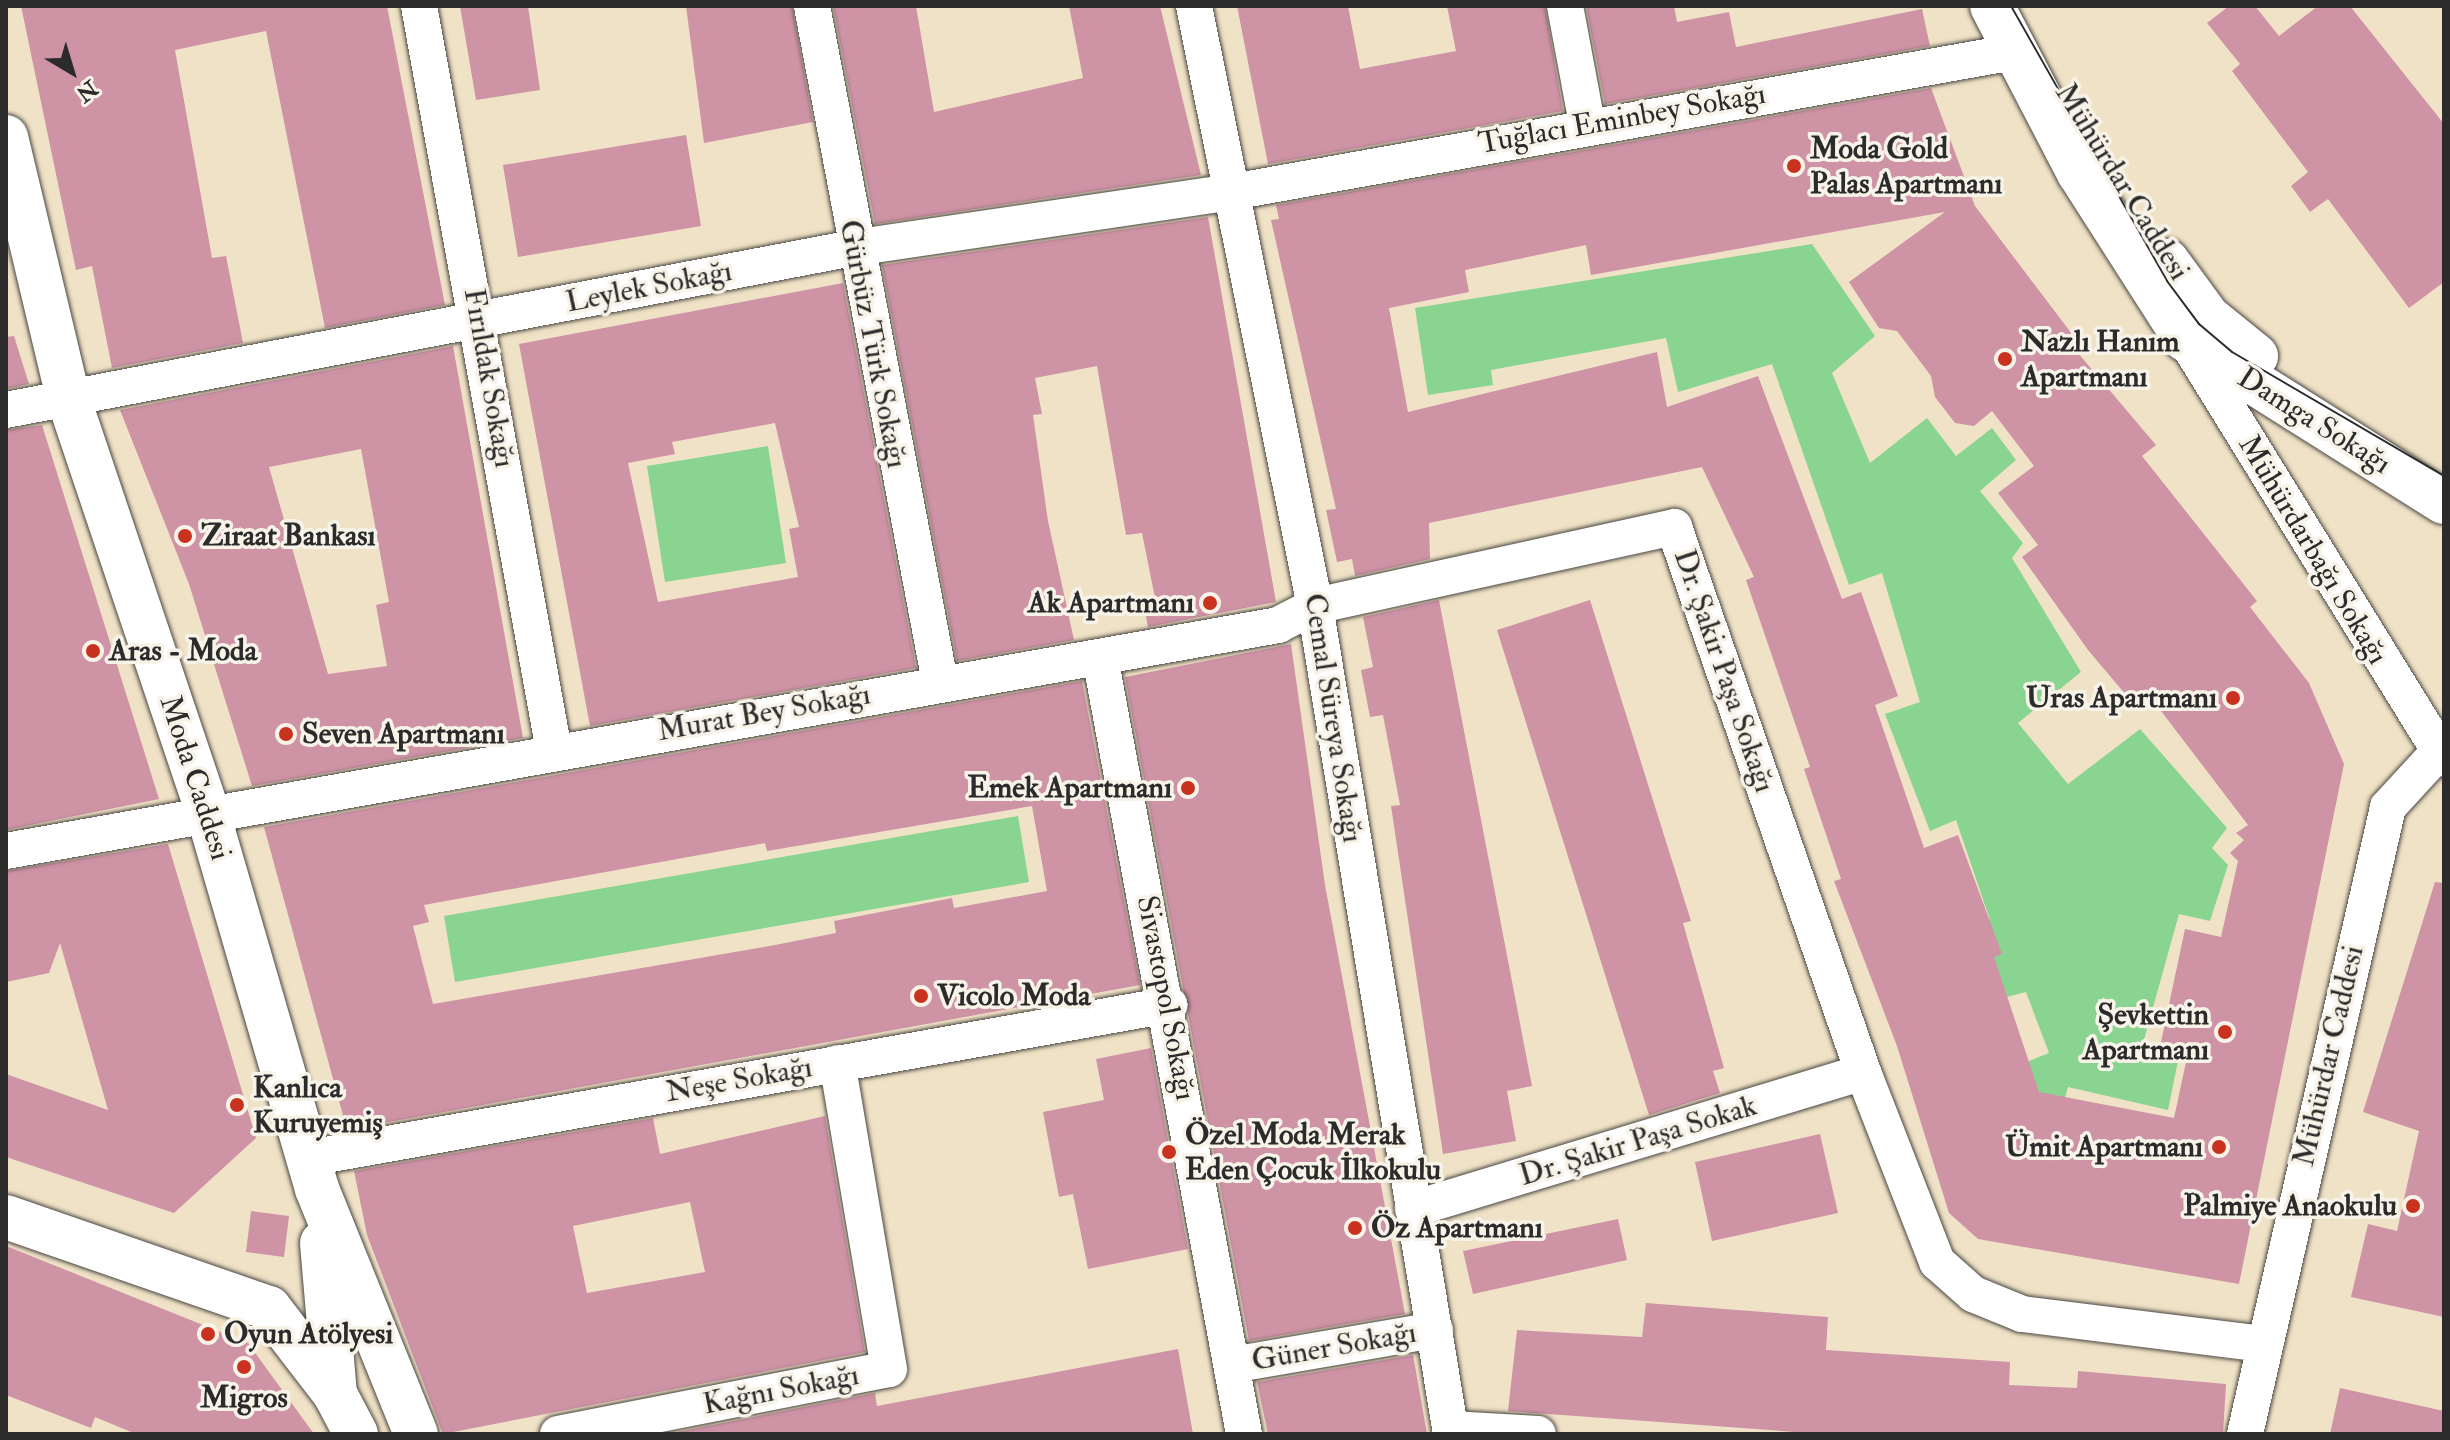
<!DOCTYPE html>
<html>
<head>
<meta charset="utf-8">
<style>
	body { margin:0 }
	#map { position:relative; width:2450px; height:1440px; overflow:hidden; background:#f0e2c6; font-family:"IM FELL Double Pica",serif }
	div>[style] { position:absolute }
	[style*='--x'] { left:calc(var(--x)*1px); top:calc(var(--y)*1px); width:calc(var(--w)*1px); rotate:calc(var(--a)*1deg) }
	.green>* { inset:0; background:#89d491 }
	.building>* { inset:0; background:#cf93a6 }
	.roads { filter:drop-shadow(0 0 2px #494642) drop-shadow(0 0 2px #494642) }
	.street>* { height:36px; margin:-18px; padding:0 18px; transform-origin:18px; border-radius:18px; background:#fff }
	.secondary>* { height:44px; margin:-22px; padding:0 22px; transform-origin:22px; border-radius:22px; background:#fff }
	.tram>* { height:2px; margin:-1px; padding:0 1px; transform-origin:1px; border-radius:1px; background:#2b2b2b }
	.dots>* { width:22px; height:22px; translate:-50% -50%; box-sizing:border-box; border:4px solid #f7f3e8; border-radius:50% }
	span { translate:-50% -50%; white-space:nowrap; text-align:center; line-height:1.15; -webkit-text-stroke:7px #f7f3e8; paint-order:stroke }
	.street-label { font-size:30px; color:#2b2b2b }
	.poi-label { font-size:30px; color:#2b2b2b; font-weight:700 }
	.left { translate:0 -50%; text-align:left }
	.right { translate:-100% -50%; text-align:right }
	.frame { position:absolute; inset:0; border:8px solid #2b2b2b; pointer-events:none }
	.north { position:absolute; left:32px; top:32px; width:80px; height:80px; -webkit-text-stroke:6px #f7f3e8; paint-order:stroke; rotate:142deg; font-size:22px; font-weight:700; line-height:32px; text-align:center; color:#2b2b2b }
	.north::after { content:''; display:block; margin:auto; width:28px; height:36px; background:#2b2b2b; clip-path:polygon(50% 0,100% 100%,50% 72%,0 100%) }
</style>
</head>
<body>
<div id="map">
	<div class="green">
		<i style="clip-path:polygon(1812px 244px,1875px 336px,1832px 373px,1870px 463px,1927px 418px,1956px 456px,1992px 428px,2016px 460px,1980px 491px,2023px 543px,2012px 558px,2081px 672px,2018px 723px,2068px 784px,2140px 729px,2227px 828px,2212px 848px,2228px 865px,2210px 921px,2179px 914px,2142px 1047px,2179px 1056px,2168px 1110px,2068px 1087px,2055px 1135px,2019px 1065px,2049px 1053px,2026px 992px,1995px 1000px,1989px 917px,1956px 820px,1930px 831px,1885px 714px,1920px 702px,1882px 573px,1849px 585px,1772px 364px,1678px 392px,1666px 338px,1491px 370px,1493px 385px,1428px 395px,1415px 308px)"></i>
		<i style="clip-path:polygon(768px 446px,786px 563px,665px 582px,647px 466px)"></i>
		<i style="clip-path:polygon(1018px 816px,1029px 882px,455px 982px,444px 916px)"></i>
	</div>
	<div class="building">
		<i style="clip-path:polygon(21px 6px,387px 6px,445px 305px,325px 328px,266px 31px,175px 50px,212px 258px,226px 256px,243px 343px,112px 368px,92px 266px,76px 270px)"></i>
		<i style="clip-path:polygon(460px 6px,528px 6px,540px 90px,476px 100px)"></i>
		<i style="clip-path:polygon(686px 6px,792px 6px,813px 122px,704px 143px)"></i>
		<i style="clip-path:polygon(833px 6px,916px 6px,934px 112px,1083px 78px,1069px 6px,1160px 6px,1201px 175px,875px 224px)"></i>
		<i style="clip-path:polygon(1237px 6px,1348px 6px,1360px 69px,1456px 51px,1447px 6px,1545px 6px,1563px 111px,1268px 164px)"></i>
		<i style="clip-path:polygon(1586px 6px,1674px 6px,1677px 22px,1729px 12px,1736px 47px,1922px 9px,1930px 46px,1605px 104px)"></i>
		<i style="clip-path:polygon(2229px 6px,2255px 6px,2279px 36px,2318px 6px,2350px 6px,2444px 124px,2444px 282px,2409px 308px,2328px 199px,2310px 212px,2291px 186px,2308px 172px,2232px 71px,2240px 64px,2207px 23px)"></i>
		<i style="clip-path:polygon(evenodd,1931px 88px,1975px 206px,2078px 342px,2072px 346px,2156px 445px,2142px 456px,2257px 601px,2250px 607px,2309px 683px,2344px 764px,2239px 1284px,1978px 1239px,1949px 1213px,1897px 1046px,1834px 881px,1841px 879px,1804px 769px,1810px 767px,1746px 580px,1754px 577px,1702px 467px,1429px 523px,1430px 559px,1355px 576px,1352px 559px,1337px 562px,1326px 510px,1336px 509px,1271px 220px,1279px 219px,1276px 205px,1931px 88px,1945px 212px,1849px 282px,1879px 328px,1897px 331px,1931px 376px,1935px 397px,1955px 423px,1974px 426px,1992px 411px,2034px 466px,1998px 493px,2038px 545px,2022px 557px,2088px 650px,2131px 701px,2145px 690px,2248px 825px,2236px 833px,2244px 840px,2230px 853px,2238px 861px,2221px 937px,2185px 929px,2161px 1042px,2189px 1048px,2174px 1118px,2039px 1092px,1994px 957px,2002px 954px,1958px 835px,1924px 848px,1875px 705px,1898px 696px,1861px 592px,1842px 599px,1758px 376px,1667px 407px,1657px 352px,1408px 412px,1389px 308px,1469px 292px,1465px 270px,1586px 245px,1591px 275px,1945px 212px)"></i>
		<i style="clip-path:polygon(686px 135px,701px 226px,518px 257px,503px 165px)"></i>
		<i style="clip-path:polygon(1208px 217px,1276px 602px,1148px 627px,1143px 600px,1155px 598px,1142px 533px,1126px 535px,1097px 366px,1035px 378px,1042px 414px,1033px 415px,1048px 521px,1074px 640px,957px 661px,882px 265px)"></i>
		<i style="clip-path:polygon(evenodd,843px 283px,916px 668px,590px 726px,519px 344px,843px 283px,775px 423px,799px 527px,789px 529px,798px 577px,658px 602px,628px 463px,675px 454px,672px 442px,775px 423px)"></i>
		<i style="clip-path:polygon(14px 336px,29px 384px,6px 389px,6px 337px)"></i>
		<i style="clip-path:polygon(evenodd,453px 346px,523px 738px,252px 786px,189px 584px,120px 410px,453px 346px,361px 449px,389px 602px,376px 605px,387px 666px,328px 674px,269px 467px,361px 449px)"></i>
		<i style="clip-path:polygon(42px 425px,159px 799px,6px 830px,6px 430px)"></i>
		<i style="clip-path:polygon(1439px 600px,1532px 1086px,1507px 1091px,1516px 1141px,1443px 1154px,1391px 806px,1400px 805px,1383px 715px,1370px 717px,1361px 670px,1373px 667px,1363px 617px)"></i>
		<i style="clip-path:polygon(1590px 600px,1691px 921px,1683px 923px,1724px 1068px,1713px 1071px,1720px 1093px,1649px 1115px,1497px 630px)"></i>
		<i style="clip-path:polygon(1291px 644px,1325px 885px,1405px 1314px,1249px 1341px,1125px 677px)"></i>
		<i style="clip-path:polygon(evenodd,1082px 681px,1140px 985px,367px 1126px,344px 1119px,264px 827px,1082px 681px,1032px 806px,1047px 891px,954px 908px,952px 898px,834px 921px,836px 933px,775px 945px,433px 1004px,413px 926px,429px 922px,424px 905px,765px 843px,767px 851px,1032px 806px)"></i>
		<i style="clip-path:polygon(168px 844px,256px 1138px,174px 1213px,6px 1157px,6px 1074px,108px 1110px,60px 943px,49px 973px,6px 982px,6px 871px)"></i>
		<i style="clip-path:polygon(2435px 882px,2444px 883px,2444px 1317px,2351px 1297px,2368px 1224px,2397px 1231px,2419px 1131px,2363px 1112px)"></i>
		<i style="clip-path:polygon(1151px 1048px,1188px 1249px,1088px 1269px,1073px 1194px,1059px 1197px,1043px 1112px,1104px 1100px,1096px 1059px)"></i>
		<i style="clip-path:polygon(evenodd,825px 1116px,865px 1352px,443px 1434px,367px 1235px,354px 1171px,653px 1118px,660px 1154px,825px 1116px,690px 1202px,705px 1272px,587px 1293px,573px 1226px,690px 1202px)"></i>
		<i style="clip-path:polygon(1820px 1134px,1838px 1213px,1712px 1241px,1695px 1162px)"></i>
		<i style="clip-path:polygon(251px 1211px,289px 1216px,284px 1257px,246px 1252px)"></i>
		<i style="clip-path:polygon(1618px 1219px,1627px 1260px,1473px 1294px,1463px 1251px)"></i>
		<i style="clip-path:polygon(6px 1246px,248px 1343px,314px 1434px,136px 1434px,95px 1417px,91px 1428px,6px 1395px)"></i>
		<i style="clip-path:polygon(1646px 1303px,1828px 1317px,1826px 1350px,2010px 1362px,2009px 1385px,2077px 1388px,2078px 1371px,2226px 1384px,2223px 1434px,1823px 1434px,1508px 1411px,1517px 1330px,1642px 1337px)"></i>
		<i style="clip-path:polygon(1178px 1349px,1193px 1434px,667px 1434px,875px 1393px,877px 1406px)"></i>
		<i style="clip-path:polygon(1413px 1355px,1427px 1434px,1268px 1434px,1257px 1382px)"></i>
		<i style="clip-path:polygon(2340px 1388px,2444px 1411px,2444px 1434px,2330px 1434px)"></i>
	</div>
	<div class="roads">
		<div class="street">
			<i style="--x:419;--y:6;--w:757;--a:79.73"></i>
			<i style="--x:812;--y:6;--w:688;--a:79.28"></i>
			<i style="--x:1194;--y:6;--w:612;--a:78.6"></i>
			<i style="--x:1315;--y:606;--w:839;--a:80.67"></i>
			<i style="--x:1565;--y:6;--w:120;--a:79.4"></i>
			<i style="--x:2185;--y:339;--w:493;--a:58.3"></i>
			<i style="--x:6;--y:410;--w:862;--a:-10.83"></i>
			<i style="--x:853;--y:248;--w:383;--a:-8.4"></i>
			<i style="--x:1232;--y:192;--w:794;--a:-10.15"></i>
			<i style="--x:1100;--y:657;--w:790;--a:79.5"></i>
			<i style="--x:6;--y:851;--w:1292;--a:-10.07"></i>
			<i style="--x:1278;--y:625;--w:42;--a:-27.2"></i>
			<i style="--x:1315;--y:606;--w:368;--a:-12.4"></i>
			<i style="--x:1674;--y:527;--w:577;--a:70.87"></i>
			<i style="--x:1863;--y:1072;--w:204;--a:68.7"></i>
			<i style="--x:1937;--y:1262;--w:48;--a:41.6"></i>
			<i style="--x:1973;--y:1294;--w:53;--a:22.2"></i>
			<i style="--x:2022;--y:1314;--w:242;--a:7.1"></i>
			<i style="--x:309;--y:1158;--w:874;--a:-10.09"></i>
			<i style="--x:1413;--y:1209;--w:470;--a:-16.9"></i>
			<i style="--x:1232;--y:1365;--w:206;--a:-9.8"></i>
			<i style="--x:1451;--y:1429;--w:87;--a:3.3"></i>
			<i style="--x:558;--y:1434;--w:337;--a:-11.1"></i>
			<i style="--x:889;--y:1369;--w:310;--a:-99.6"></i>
			<i style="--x:2245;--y:1434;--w:643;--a:-77.15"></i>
			<i style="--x:2388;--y:807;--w:83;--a:-47.4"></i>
		</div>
		<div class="secondary">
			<i style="--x:1992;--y:6;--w:188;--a:62.5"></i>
			<i style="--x:2079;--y:173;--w:197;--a:57.4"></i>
			<i style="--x:2185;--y:339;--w:306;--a:32.2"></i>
			<i style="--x:6;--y:137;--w:264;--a:76.6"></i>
			<i style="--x:67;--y:394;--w:446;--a:71.4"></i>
			<i style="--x:209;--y:817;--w:387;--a:73.8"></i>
			<i style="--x:317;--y:1189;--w:264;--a:68"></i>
			<i style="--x:2167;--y:261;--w:69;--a:53.8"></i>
			<i style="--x:2208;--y:317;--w:62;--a:39.1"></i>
			<i style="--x:6;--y:1217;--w:278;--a:19.1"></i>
			<i style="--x:269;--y:1308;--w:108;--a:52.5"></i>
			<i style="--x:322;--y:1243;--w:152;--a:85.1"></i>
			<i style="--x:335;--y:1394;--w:45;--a:62.3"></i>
		</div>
	</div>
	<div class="tram">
		<i style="--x:2011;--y:6;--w:316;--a:60.4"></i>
		<i style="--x:2167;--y:281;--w:54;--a:53.3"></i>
		<i style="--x:2199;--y:324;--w:43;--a:40.3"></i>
		<i style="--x:2232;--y:352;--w:246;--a:30.3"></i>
	</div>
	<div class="dots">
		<i style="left:1794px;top:166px;background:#c8321e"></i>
		<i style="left:2005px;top:359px;background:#c8321e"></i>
		<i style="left:185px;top:536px;background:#c8321e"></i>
		<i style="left:1210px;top:603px;background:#c8321e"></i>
		<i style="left:93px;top:651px;background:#c8321e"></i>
		<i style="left:2233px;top:698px;background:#c8321e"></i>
		<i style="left:286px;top:734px;background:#c8321e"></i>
		<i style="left:1188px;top:788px;background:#c8321e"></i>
		<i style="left:921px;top:996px;background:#c8321e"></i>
		<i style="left:2225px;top:1032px;background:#c8321e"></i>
		<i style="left:237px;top:1105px;background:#c8321e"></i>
		<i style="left:2219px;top:1147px;background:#c8321e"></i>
		<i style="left:1169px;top:1152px;background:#c8321e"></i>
		<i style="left:2413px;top:1206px;background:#c8321e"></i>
		<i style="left:1355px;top:1228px;background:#c8321e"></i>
		<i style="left:208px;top:1334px;background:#c8321e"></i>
		<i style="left:244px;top:1367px;background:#c8321e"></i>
	</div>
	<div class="street-label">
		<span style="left:1622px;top:119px;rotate:-10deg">Tuğlacı Eminbey Sokağı</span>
		<span style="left:2122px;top:182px;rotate:58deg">Mühürdar Caddesi</span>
		<span style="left:649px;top:287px;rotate:-11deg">Leylek Sokağı</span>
		<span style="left:873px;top:344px;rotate:79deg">Gürbüz Türk Sokağı</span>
		<span style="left:489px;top:378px;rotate:80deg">Fırıldak Sokağı</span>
		<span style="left:2314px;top:421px;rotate:32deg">Damga Sokağı</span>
		<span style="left:2313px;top:550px;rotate:59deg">Mühürdarbağı Sokağı</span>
		<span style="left:1724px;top:671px;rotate:71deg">Dr. Şakir Paşa Sokağı</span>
		<span style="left:764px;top:713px;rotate:-10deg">Murat Bey Sokağı</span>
		<span style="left:1333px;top:718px;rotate:81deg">Cemal Süreya Sokağı</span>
		<span style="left:195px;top:778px;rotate:72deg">Moda Caddesi</span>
		<span style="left:1166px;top:998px;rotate:79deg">Sivastopol Sokağı</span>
		<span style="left:2329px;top:1056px;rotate:-77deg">Mühürdar Caddesi</span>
		<span style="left:739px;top:1080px;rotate:-10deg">Neşe Sokağı</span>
		<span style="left:1638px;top:1141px;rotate:-17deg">Dr. Şakir Paşa Sokak</span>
		<span style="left:1334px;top:1347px;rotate:-10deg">Güner Sokağı</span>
		<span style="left:781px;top:1390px;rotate:-11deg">Kağnı Sokağı</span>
	</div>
	<div class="poi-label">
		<span class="left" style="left:1810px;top:166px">Moda Gold<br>Palas Apartmanı</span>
		<span class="left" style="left:2021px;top:359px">Nazlı Hanım<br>Apartmanı</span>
		<span class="left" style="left:201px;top:536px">Ziraat Bankası</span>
		<span class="right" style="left:1194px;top:603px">Ak Apartmanı</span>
		<span class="left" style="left:109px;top:651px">Aras - Moda</span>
		<span class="right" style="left:2217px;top:698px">Uras Apartmanı</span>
		<span class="left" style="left:302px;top:734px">Seven Apartmanı</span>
		<span class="right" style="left:1172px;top:788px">Emek Apartmanı</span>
		<span class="left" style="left:937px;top:996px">Vicolo Moda</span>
		<span class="right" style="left:2209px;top:1032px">Şevkettin<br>Apartmanı</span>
		<span class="left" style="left:253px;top:1105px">Kanlıca<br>Kuruyemiş</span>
		<span class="left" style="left:1185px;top:1152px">Özel Moda Merak<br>Eden Çocuk İlkokulu</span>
		<span class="right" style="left:2203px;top:1147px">Ümit Apartmanı</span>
		<span class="right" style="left:2397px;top:1206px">Palmiye Anaokulu</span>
		<span class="left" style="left:1371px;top:1228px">Öz Apartmanı</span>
		<span class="left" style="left:224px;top:1334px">Oyun Atölyesi</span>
		<span style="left:244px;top:1398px">Migros</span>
	</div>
	<div class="frame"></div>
	<div class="north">N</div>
</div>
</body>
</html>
